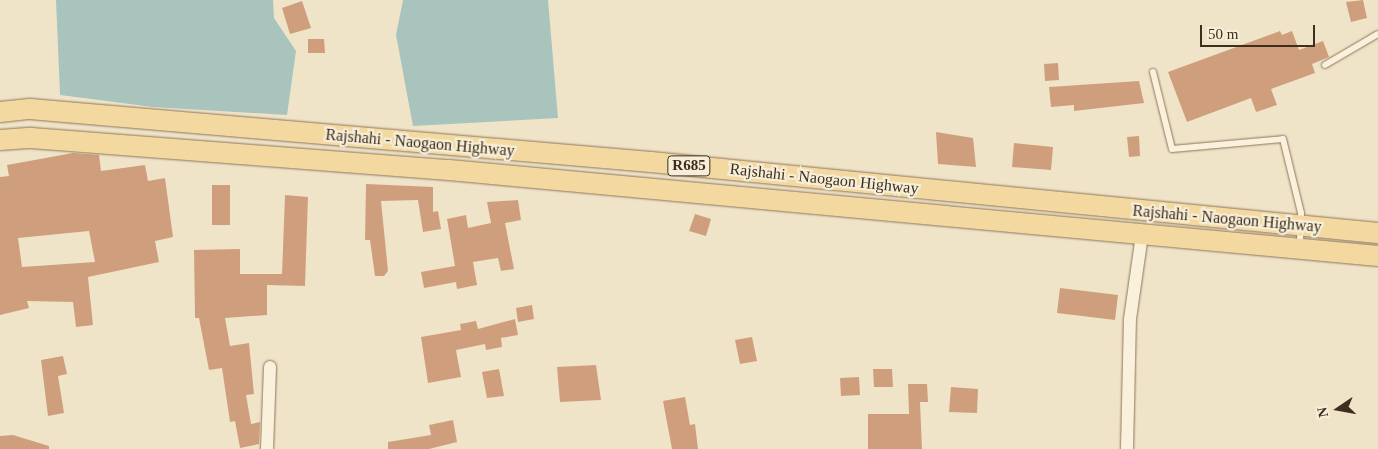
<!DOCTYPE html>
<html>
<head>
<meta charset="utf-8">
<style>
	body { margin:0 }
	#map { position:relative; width:1378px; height:449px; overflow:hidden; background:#f0e4c8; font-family:"Times New Roman",serif }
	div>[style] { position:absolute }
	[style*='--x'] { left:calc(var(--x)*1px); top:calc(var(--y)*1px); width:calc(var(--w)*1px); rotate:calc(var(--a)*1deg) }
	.water>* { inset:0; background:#a9c4bc }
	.building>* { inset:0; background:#cf9f7d }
	.roads { filter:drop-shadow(0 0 1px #8d765c) drop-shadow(0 0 1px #8d765c) }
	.lane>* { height:6px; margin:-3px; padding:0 3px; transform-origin:3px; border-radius:3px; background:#faf1dc }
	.street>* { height:12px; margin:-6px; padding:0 6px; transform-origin:6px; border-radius:6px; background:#faf1dc }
	.primary>* { height:20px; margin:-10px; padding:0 10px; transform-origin:10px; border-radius:10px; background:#f3d9a0 }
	span { translate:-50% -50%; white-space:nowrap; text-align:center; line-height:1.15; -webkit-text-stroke:4.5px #f7eed8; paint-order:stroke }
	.shield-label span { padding:1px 4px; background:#f7eed8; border:1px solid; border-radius:4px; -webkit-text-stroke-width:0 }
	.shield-label { font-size:15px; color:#3d2e20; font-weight:700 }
	.street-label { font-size:16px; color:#3d2e20 }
	.north { position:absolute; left:1313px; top:384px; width:50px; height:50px; -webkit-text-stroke:4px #f7eed8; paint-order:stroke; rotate:258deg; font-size:14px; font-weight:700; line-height:20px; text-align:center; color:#3d2e20 }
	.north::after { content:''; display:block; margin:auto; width:18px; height:22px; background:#3d2e20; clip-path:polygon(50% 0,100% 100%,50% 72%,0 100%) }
	.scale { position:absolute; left:1200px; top:25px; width:115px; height:22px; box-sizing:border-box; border:2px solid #3d2e20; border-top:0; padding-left:6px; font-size:15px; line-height:18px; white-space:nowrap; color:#3d2e20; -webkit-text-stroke:4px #f7eed8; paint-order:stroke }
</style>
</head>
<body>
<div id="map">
	<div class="water">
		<i style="clip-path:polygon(56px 0,273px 0,274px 18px,296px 51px,287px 115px,153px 107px,60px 95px)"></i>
		<i style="clip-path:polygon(403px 0,548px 0,558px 118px,413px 126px,396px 35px)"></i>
	</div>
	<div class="building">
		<i style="clip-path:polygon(1363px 0,1367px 18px,1351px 22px,1346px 2px)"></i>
		<i style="clip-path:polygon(302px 1px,311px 28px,290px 34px,282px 8px)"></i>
		<i style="clip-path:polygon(1280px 31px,1282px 35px,1292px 31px,1299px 50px,1323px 41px,1329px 57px,1312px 64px,1315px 73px,1271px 89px,1277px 105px,1256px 112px,1251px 98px,1187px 122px,1168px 72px)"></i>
		<i style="clip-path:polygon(308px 39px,324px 39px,325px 53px,308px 53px)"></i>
		<i style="clip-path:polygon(1058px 63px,1059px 80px,1045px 81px,1044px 64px)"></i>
		<i style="clip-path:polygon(1139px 81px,1144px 103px,1074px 111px,1074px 105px,1051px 107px,1049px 87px)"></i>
		<i style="clip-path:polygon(936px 132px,973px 138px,976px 167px,938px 164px)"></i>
		<i style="clip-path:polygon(1139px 136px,1140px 156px,1129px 157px,1127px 137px)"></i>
		<i style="clip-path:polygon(1014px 143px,1053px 147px,1051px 170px,1012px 167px)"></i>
		<i style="clip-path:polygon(evenodd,73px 153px,99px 155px,101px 171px,145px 165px,148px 181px,165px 178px,173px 237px,155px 241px,159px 262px,88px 277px,93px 325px,76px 327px,73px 302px,27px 301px,29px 308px,0 315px,0 177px,9px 176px,7px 165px,73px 153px,89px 231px,95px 262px,22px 267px,18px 238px,89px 231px)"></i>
		<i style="clip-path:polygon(366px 184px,433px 187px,433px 212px,438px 211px,441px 229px,423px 232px,418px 200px,381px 201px,388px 271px,384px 276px,375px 276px,370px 240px,365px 240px)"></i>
		<i style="clip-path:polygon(212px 185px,230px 185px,230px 225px,212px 225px)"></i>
		<i style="clip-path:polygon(285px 195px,308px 197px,305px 286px,267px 285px,267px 315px,225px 318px,230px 346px,249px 343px,254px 394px,246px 395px,251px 424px,260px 422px,259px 444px,240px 448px,235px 421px,230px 422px,222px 368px,209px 370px,199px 318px,195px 318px,194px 250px,240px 249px,240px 274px,282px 274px)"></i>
		<i style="clip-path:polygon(518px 200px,521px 220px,505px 223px,514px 269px,501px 271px,498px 258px,473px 262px,477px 285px,457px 289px,456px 282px,424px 288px,421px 272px,455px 266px,447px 219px,466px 215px,468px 228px,491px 223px,487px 202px)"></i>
		<i style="clip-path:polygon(695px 214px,711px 219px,706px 236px,689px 231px)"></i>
		<i style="clip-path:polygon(1060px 288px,1118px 295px,1115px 320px,1057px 313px)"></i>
		<i style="clip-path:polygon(532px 305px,534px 319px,518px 322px,516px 308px)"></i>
		<i style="clip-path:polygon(515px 319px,518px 335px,501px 338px,502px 347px,486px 350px,485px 344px,456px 350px,461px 377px,428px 383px,421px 337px,461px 330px,460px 324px,476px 321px,478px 329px)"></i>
		<i style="clip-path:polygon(752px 337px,757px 361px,740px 364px,735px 340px)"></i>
		<i style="clip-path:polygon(63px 356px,67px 374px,58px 376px,64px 413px,48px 416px,41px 360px)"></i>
		<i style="clip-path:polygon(596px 365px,601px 400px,560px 402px,557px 367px)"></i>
		<i style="clip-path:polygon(499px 369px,504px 396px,487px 398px,482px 372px)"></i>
		<i style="clip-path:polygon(873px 369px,892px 369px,893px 387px,874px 387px)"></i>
		<i style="clip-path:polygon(859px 377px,860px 395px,841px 396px,840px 378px)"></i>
		<i style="clip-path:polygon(908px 384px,927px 384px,928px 402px,920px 402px,922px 449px,868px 449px,868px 414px,909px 414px)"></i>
		<i style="clip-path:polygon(951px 387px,978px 389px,977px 413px,949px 412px)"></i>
		<i style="clip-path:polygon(685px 397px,690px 425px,695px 424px,698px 449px,672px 449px,663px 401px)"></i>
		<i style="clip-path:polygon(453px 420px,457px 442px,429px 449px,388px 449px,388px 442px,431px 435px,429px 425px)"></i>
		<i style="clip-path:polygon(13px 435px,49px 446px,49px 449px,0 449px,0 436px)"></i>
	</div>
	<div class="roads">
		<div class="lane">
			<i style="--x:1325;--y:65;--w:61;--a:-30.3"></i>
			<i style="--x:1153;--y:72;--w:79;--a:76.1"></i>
			<i style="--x:1172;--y:149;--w:111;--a:-5.1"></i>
			<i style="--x:1283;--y:139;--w:76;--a:76.3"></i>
			<i style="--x:1301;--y:213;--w:32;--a:92"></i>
		</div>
		<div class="street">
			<i style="--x:267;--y:449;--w:82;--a:-87.9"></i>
			<i style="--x:1127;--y:449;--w:130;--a:-88.7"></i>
			<i style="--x:1130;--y:319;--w:85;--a:-81.9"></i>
		</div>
		<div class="primary">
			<i style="--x:0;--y:112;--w:30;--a:-6"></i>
			<i style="--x:30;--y:109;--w:623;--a:4.88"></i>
			<i style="--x:651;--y:162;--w:730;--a:5.58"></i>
			<i style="--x:0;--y:140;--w:31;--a:-4"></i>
			<i style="--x:31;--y:138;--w:419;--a:4.4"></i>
			<i style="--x:449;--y:170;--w:933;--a:5.29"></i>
		</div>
	</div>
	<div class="shield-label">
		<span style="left:689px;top:166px">R685</span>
	</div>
	<div class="street-label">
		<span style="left:420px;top:143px;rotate:5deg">Rajshahi - Naogaon Highway</span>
		<span style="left:824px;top:179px;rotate:6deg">Rajshahi - Naogaon Highway</span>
		<span style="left:1227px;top:219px;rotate:5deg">Rajshahi - Naogaon Highway</span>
	</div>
	<div class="north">N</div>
	<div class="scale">50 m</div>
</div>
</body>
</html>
